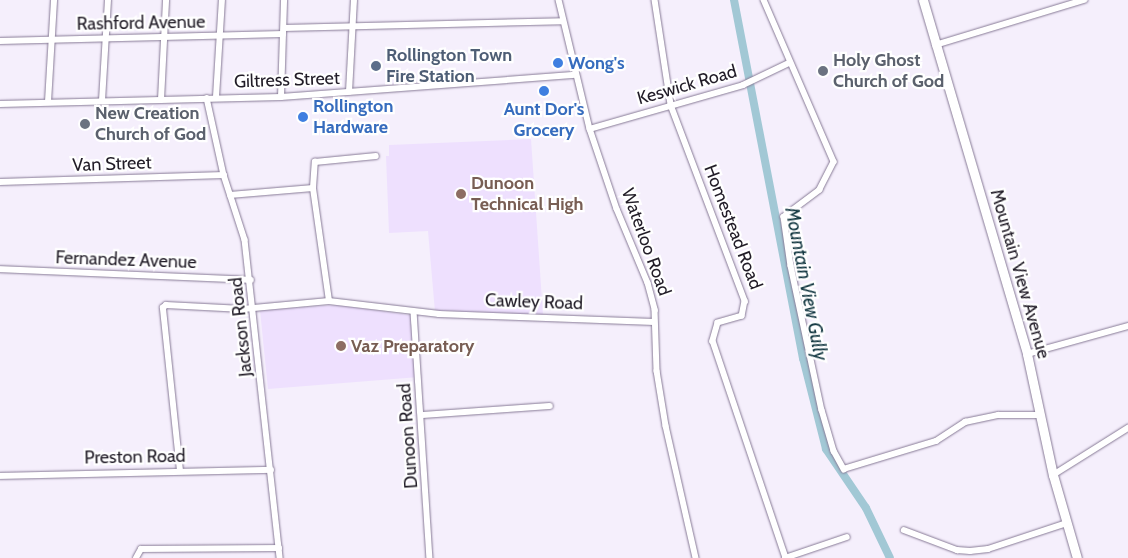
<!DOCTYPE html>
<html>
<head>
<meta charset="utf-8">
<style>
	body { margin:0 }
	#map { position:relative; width:1128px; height:558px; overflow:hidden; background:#f5effc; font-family:Cabin,sans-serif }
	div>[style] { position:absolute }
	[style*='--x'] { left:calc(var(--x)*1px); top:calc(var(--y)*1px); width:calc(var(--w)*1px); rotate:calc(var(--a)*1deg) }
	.built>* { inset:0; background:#eee0fe }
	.canal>* { height:8px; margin:-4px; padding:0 4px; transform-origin:4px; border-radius:4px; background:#a2c8d5 }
	.roads { filter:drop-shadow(0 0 1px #877a96) drop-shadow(0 0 1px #877a96) }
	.minor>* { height:5.5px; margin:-2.75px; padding:0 2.75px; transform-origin:2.75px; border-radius:2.75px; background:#fff }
	.secondary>* { height:9px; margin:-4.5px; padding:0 4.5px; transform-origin:4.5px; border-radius:4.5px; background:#fff }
	.dots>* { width:14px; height:14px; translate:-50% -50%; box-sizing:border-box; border:2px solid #fff; border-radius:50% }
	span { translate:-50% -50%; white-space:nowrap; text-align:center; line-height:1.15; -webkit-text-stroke:4.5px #fff; paint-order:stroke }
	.street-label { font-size:18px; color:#211c27 }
	.service-label { font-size:18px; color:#4e5e75; font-weight:700 }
	.left { translate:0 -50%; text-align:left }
	.worship-label { font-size:18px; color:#5b616d; font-weight:700 }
	.shop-label { font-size:18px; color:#366cbe; font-weight:700 }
	.education-label { font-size:18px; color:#785e54; font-weight:700 }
	.water-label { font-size:19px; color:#0f343e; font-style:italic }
</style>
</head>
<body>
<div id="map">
	<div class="built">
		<i style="clip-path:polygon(531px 139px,543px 315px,435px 312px,428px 231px,389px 233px,386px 156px,389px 156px,389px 145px)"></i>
		<i style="clip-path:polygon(338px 305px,415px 316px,419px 377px,268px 389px,260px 310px)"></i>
	</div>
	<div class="canal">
		<i style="--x:734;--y:0;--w:365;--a:79.1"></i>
		<i style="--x:803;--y:358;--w:94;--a:75.8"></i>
		<i style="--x:826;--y:449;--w:71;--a:55.9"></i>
		<i style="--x:866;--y:508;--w:55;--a:64.4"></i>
	</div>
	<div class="roads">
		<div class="minor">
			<i style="--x:559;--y:0;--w:133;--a:76.5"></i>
			<i style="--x:590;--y:129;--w:84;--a:71.4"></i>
			<i style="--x:617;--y:209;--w:80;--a:67.3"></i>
			<i style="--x:648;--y:283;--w:28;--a:75"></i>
			<i style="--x:655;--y:310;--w:61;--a:88.1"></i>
			<i style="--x:657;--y:371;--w:56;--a:80.7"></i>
			<i style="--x:666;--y:426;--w:135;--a:77.2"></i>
			<i style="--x:655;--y:0;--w:106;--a:81.3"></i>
			<i style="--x:671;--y:105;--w:210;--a:69.3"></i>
			<i style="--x:745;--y:301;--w:15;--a:101"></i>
			<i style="--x:742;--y:316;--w:25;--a:164"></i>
			<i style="--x:718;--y:323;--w:19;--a:106"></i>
			<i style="--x:713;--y:341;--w:229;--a:71.4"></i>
			<i style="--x:764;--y:0;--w:176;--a:66.6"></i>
			<i style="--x:834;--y:162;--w:31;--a:117"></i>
			<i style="--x:820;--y:190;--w:45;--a:143.1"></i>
			<i style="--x:784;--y:217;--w:49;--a:81.9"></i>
			<i style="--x:791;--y:266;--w:147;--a:77.9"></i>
			<i style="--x:822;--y:410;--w:43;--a:73.7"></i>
			<i style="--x:834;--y:451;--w:21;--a:61"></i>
			<i style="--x:844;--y:469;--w:96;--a:-16.9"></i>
			<i style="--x:936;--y:441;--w:35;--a:-33"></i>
			<i style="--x:965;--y:422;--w:34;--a:-12"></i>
			<i style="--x:998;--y:415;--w:42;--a:0"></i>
			<i style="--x:284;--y:28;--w:279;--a:-1.4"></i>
			<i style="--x:0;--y:41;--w:283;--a:-1.4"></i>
			<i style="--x:935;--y:45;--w:156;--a:-16.8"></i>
			<i style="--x:349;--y:92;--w:92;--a:-86.9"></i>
			<i style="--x:216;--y:97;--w:97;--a:-86.5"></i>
			<i style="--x:281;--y:97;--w:97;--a:-88.2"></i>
			<i style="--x:207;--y:98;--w:79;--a:77.6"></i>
			<i style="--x:224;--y:175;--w:68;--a:72.1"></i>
			<i style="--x:245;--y:240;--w:320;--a:83.7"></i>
			<i style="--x:161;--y:100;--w:100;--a:-87.1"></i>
			<i style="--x:102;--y:101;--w:101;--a:-86.6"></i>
			<i style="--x:48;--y:102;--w:102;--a:-86.6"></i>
			<i style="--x:0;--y:104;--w:281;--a:-1.4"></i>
			<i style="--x:281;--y:97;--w:295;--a:-4.3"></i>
			<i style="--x:590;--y:129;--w:159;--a:-16"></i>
			<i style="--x:743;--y:85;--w:51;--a:-25.6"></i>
			<i style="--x:0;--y:182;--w:224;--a:-1.8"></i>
			<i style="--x:230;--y:195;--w:83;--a:-4.8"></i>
			<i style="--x:0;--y:269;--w:251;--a:2.5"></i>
			<i style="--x:329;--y:301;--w:114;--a:-98.1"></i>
			<i style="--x:313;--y:188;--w:26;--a:-86"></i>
			<i style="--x:315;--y:162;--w:61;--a:-5.6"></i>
			<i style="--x:414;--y:312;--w:247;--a:86.3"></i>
			<i style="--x:1027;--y:354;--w:105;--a:-15.5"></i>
			<i style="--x:422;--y:415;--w:128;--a:-4"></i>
			<i style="--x:180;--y:471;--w:164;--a:-96"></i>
			<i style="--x:163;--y:308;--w:4;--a:-45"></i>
			<i style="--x:166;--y:305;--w:77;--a:3"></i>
			<i style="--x:243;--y:309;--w:86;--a:-5.3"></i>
			<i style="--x:329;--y:301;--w:111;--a:6.7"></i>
			<i style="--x:439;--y:314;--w:215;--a:2.1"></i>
			<i style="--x:1053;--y:475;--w:89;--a:-32.1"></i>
			<i style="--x:0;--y:476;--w:271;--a:-1.3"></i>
			<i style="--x:904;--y:530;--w:57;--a:20.7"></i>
			<i style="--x:957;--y:550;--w:13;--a:4"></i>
			<i style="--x:970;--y:551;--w:18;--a:-6"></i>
			<i style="--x:988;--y:549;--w:83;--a:-18.2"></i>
			<i style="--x:136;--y:558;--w:10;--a:-61"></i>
			<i style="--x:141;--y:549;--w:138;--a:-0.4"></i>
			<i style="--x:785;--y:558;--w:65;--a:-18.7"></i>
		</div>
		<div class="secondary">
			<i style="--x:923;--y:0;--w:369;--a:73.6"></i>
			<i style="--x:1027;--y:354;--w:124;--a:77.9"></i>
			<i style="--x:1053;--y:475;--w:86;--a:73.9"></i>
		</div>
	</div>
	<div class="dots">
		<i style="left:558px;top:63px;background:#3f7fe0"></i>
		<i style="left:376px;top:66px;background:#5c6f8a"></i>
		<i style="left:823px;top:71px;background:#6b7280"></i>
		<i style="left:544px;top:91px;background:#3f7fe0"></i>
		<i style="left:303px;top:117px;background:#3f7fe0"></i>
		<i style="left:85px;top:124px;background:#6b7280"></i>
		<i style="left:461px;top:194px;background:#8d6e63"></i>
		<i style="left:341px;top:346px;background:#8d6e63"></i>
	</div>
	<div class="street-label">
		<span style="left:141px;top:23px;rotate:-1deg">Rashford Avenue</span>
		<span style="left:287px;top:80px;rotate:-2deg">Giltress Street</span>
		<span style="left:687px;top:85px;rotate:-16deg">Keswick Road</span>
		<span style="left:112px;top:164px;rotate:-2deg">Van Street</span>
		<span style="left:733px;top:227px;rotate:69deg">Homestead Road</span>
		<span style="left:646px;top:242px;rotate:70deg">Waterloo Road</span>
		<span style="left:126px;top:260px;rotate:2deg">Fernandez Avenue</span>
		<span style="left:1020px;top:274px;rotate:74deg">Mountain View Avenue</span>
		<span style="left:534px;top:302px;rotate:2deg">Cawley Road</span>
		<span style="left:241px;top:327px;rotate:-96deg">Jackson Road</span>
		<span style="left:408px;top:436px;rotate:-94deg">Dunoon Road</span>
		<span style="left:135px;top:457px;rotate:-1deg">Preston Road</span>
	</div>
	<div class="service-label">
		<span class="left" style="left:386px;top:66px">Rollington Town<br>Fire Station</span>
	</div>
	<div class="worship-label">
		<span class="left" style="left:833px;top:71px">Holy Ghost<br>Church of God</span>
		<span class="left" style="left:95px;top:124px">New Creation<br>Church of God</span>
	</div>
	<div class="shop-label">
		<span class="left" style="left:568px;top:63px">Wong's</span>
		<span class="left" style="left:313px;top:117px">Rollington<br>Hardware</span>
		<span style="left:544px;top:120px">Aunt Dor's<br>Grocery</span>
	</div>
	<div class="education-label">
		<span class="left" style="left:471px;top:194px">Dunoon<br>Technical High</span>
		<span class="left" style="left:351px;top:346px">Vaz Preparatory</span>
	</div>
	<div class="water-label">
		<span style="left:806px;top:284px;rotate:79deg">Mountain View Gully</span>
	</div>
</div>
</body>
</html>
